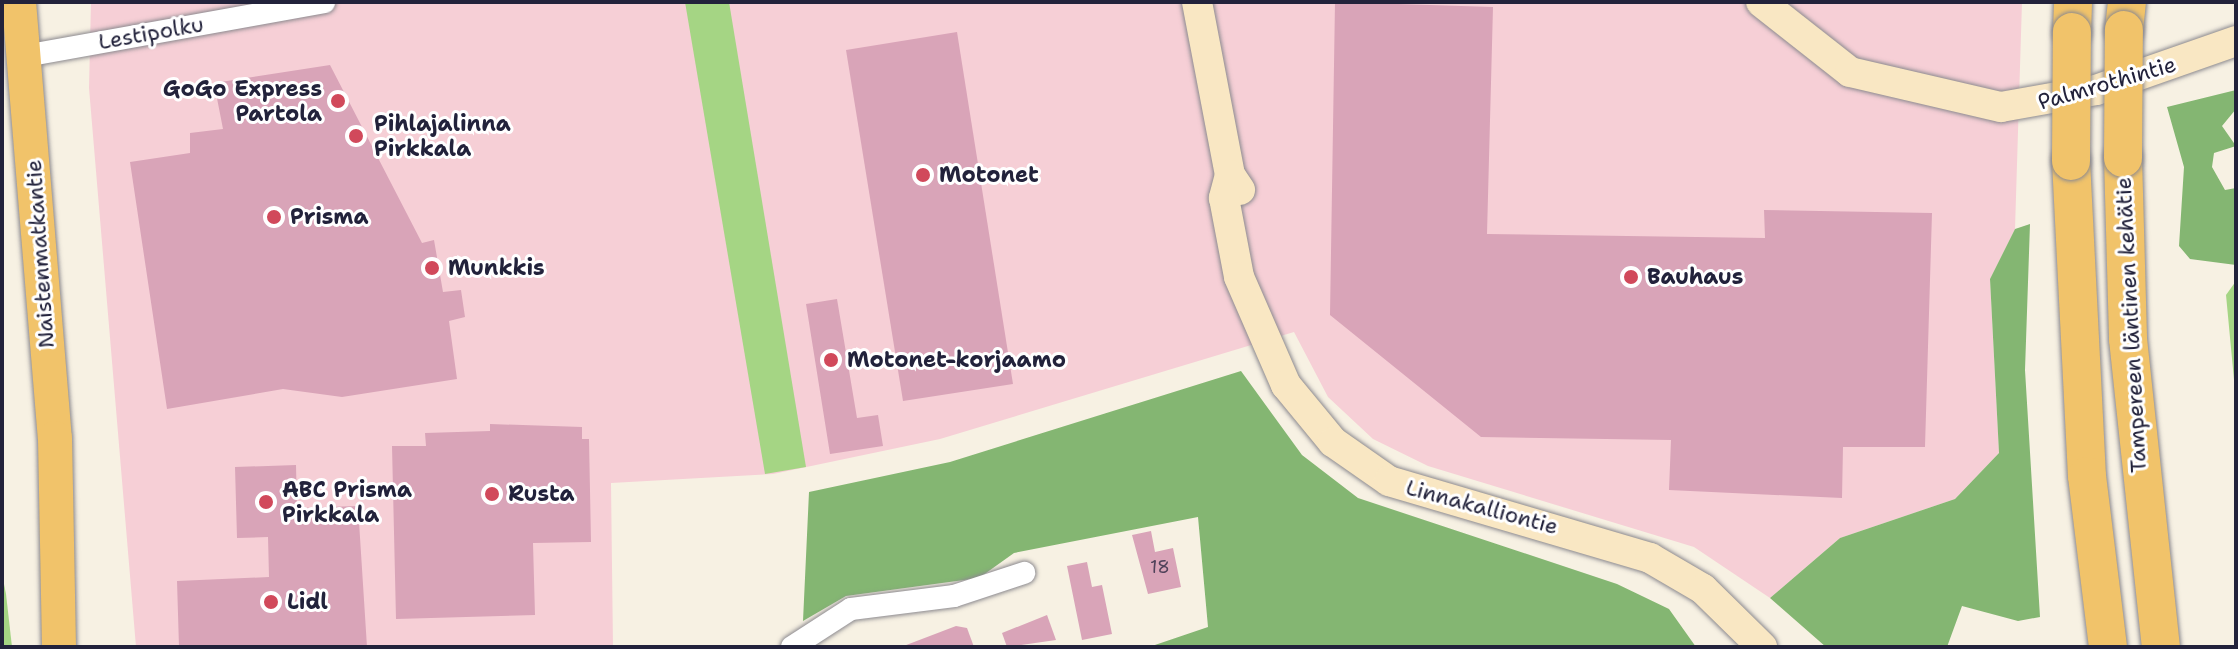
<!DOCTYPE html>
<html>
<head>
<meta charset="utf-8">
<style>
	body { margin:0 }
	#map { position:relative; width:2238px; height:649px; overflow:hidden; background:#f7f1e3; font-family:"Shantell Sans",sans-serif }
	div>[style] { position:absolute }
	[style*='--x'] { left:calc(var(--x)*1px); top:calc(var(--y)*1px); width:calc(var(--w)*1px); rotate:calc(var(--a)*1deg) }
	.built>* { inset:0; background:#f6cfd6 }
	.green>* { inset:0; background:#a5d584 }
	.forest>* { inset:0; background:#84b672 }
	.building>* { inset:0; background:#d9a4b8 }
	.roads { filter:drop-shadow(0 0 2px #8c8a8f) drop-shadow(0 0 2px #8c8a8f) }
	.street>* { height:22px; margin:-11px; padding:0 11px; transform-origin:11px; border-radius:11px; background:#fff }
	.secondary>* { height:30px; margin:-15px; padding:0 15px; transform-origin:15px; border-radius:15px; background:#f9e7c3 }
	.primary>* { height:34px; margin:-17px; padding:0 17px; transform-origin:17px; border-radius:17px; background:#f1c36a }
	.highway>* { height:38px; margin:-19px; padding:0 19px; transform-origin:19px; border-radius:19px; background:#f1c36a }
	.bridges { filter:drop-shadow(0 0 2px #8c8a8f) drop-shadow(0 0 2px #8c8a8f) }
	.highway-bridge>* { height:38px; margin:-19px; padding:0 19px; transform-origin:19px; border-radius:19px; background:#f1c36a }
	.dots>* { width:22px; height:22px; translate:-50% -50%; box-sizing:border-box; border:4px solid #fff; border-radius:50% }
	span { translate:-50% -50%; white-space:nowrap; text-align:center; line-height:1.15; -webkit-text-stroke:6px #fff; paint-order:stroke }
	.number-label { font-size:18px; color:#50425a }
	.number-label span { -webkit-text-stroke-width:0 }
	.street-label { font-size:22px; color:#22223b }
	.poi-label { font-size:22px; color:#22223b; font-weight:700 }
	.right { translate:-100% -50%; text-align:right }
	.left { translate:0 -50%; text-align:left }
	.frame { position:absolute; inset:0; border:4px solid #22223b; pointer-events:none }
</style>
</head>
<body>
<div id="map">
	<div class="built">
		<i style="clip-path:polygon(91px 2px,2022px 2px,2015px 229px,1990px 279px,1999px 453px,1955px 499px,1840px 538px,1770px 598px,1694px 547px,1428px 466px,1373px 439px,1328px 397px,1294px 332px,940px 439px,773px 474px,611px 483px,613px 647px,136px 647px,89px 88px)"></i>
	</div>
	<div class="green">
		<i style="clip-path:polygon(685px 2px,729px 2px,806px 467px,765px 474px)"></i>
		<i style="clip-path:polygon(2236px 281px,2236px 401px,2226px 295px)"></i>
		<i style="clip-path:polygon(2px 574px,6px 594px,12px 647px,2px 647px)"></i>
	</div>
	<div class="forest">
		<i style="clip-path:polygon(2236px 90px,2236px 109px,2222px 126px,2236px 146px,2214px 153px,2212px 167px,2225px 190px,2236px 188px,2236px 265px,2190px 259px,2179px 246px,2184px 167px,2167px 107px)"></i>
		<i style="clip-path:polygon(2030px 224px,2025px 370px,2040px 617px,2018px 621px,1962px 606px,1947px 647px,1826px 647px,1770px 598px,1840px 538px,1955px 499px,1999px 453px,1990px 279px,2015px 229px)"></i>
		<i style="clip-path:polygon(1241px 371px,1302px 455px,1358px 498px,1617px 584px,1669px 609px,1696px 647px,1149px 647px,1208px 627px,1198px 517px,1014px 553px,979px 578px,846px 596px,803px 621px,809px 492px,950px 462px)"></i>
	</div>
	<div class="building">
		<i style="clip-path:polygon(1335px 2px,1493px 7px,1487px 234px,1765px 238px,1764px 210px,1932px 213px,1925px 447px,1843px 447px,1842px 498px,1669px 490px,1671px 440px,1481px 437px,1330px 315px)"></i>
		<i style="clip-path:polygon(957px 32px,1013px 384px,903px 401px,846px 50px)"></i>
		<i style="clip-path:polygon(330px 65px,422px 243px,434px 240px,443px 292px,461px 290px,465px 317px,449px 321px,457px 379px,342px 397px,283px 389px,167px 409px,130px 162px,190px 153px,190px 133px,223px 129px,214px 83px)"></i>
		<i style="clip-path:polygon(837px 299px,857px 418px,878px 415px,883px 446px,830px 454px,806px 304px)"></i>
		<i style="clip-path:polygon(490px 424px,582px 427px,582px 439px,589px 439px,591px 542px,533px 543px,535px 615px,396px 619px,392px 446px,426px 446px,425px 433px,490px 431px)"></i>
		<i style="clip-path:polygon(296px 465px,297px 508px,358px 506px,367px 647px,179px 647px,177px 581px,269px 577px,268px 537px,237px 538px,235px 467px)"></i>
		<i style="clip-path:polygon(1151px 531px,1155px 552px,1173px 548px,1181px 587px,1148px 594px,1132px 535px)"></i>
		<i style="clip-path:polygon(1087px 562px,1092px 587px,1102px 585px,1112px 634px,1082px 640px,1067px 566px)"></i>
		<i style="clip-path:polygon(1047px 615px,1056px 640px,1007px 647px,1002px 633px)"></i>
		<i style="clip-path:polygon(956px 626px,967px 628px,974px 647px,901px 647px)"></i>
	</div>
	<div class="roads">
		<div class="street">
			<i style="--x:25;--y:56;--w:304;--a:-10.2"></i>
			<i style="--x:792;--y:647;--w:70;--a:-32.8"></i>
			<i style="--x:851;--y:609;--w:104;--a:-7.2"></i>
			<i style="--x:954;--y:596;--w:74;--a:-18.2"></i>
		</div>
		<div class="secondary">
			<i style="--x:1197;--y:2;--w:176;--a:79.2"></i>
			<i style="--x:1230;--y:175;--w:18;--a:56"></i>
			<i style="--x:1761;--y:2;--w:113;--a:38.2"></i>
			<i style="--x:1850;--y:72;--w:155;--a:13.1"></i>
			<i style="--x:2001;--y:107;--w:97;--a:-10.1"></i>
			<i style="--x:2096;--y:90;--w:148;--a:-19.3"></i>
			<i style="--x:1230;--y:175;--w:24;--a:105"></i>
			<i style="--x:1224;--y:198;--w:80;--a:79.2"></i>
			<i style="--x:1239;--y:277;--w:118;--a:66.5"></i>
			<i style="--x:1286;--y:385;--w:74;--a:50.5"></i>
			<i style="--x:1333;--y:442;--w:68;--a:34.9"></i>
			<i style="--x:1389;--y:481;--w:272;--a:16.4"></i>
			<i style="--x:1650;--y:558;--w:61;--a:30.3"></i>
			<i style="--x:1703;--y:589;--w:83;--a:44.5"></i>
		</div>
		<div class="primary">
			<i style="--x:19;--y:2;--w:437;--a:85.3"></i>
			<i style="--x:55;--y:438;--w:209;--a:88.9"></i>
		</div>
		<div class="highway">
			<i style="--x:2124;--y:30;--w:28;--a:-84"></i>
			<i style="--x:2072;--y:32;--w:30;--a:-88"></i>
			<i style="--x:2123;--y:158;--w:181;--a:88.4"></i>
			<i style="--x:2128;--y:339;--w:310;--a:83.9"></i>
			<i style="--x:2071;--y:161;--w:315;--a:87.1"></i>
			<i style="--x:2087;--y:476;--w:172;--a:83"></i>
		</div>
	</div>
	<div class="bridges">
		<div class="highway-bridge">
			<i style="--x:2123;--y:158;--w:128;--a:-89.6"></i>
			<i style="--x:2071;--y:161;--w:129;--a:-89.6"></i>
		</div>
	</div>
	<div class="dots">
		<i style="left:338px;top:101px;background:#d1495b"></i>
		<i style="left:356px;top:136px;background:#d1495b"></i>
		<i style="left:923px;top:175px;background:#d1495b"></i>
		<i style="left:274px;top:217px;background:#d1495b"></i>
		<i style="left:432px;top:268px;background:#d1495b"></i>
		<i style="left:1631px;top:277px;background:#d1495b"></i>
		<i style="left:831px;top:360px;background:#d1495b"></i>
		<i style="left:492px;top:494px;background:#d1495b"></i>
		<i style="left:266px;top:502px;background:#d1495b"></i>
		<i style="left:271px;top:602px;background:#d1495b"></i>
	</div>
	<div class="number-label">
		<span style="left:1160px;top:567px">18</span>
	</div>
	<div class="street-label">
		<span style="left:151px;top:33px;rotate:-10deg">Lestipolku</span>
		<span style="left:2107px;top:83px;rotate:-16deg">Palmrothintie</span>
		<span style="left:40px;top:254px;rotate:-94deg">Naistenmatkantie</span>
		<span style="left:2131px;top:325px;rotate:-93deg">Tampereen läntinen kehätie</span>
		<span style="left:1482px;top:507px;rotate:15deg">Linnakalliontie</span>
	</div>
	<div class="poi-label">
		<span class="right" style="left:322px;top:101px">GoGo Express<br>Partola</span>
		<span class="left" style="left:374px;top:136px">Pihlajalinna<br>Pirkkala</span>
		<span class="left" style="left:939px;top:175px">Motonet</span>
		<span class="left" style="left:290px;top:217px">Prisma</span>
		<span class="left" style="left:448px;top:268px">Munkkis</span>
		<span class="left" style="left:1647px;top:277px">Bauhaus</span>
		<span class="left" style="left:847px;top:360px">Motonet-korjaamo</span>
		<span class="left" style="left:282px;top:502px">ABC Prisma<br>Pirkkala</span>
		<span class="left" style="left:508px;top:494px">Rusta</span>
		<span class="left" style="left:287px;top:602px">Lidl</span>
	</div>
	<div class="frame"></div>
</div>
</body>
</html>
